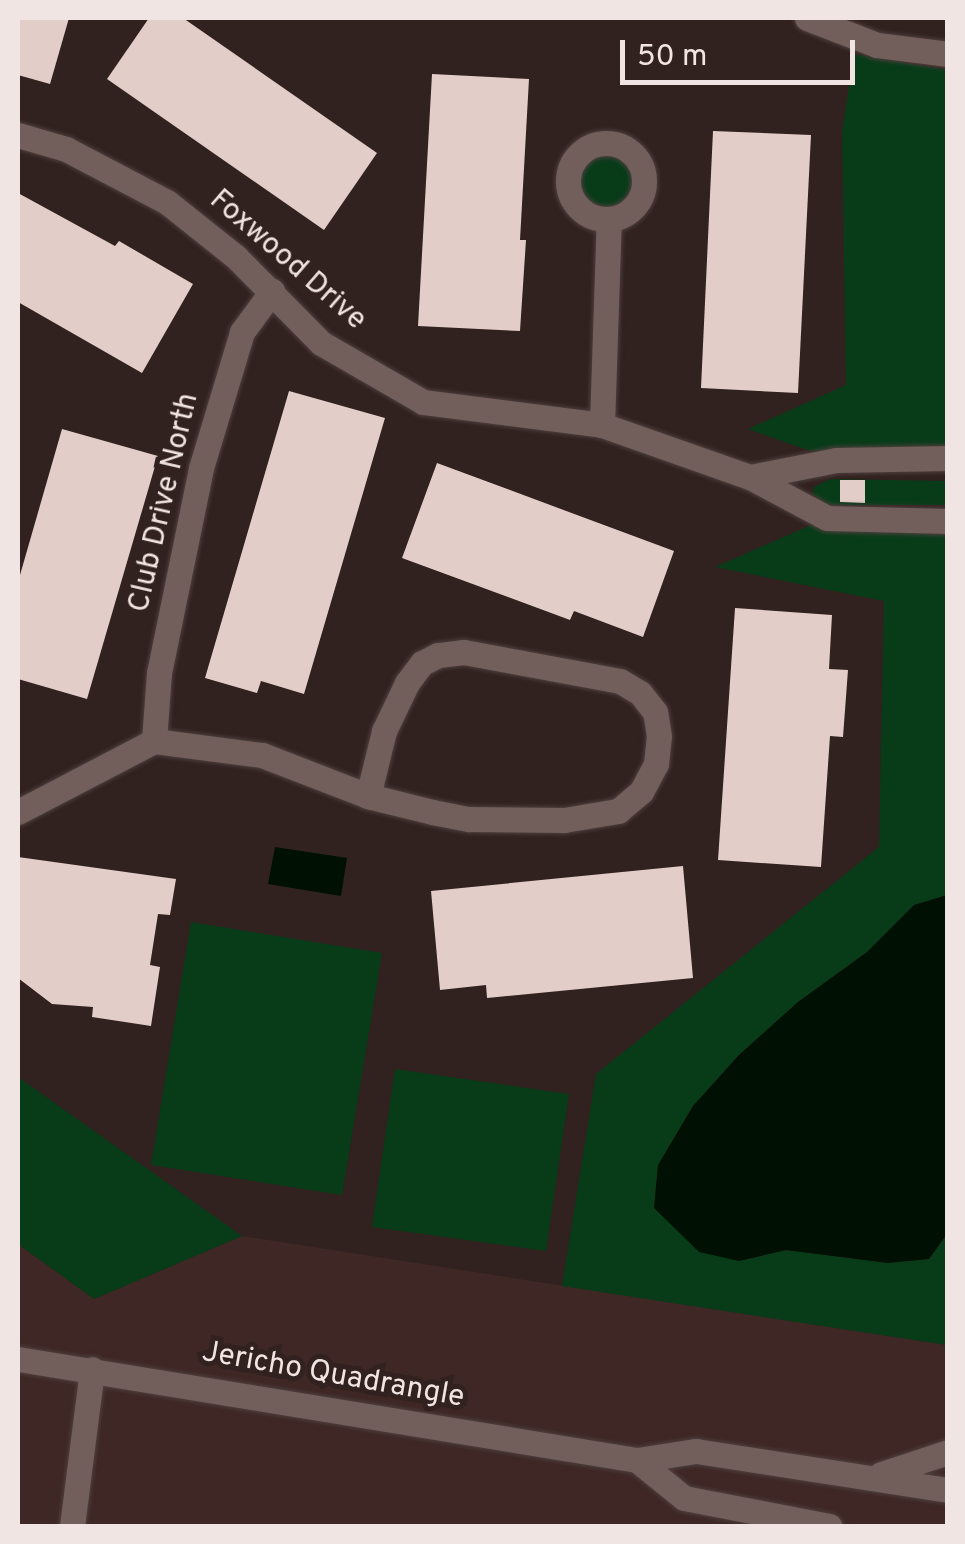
<!DOCTYPE html>
<html>
<head>
<meta charset="utf-8">
<style>
	body { margin:0 }
	#map { position:relative; width:965px; height:1544px; overflow:hidden; background:#31211f; font-family:Overpass,sans-serif }
	div>[style] { position:absolute }
	[style*='--x'] { left:calc(var(--x)*1px); top:calc(var(--y)*1px); width:calc(var(--w)*1px); rotate:calc(var(--a)*1deg) }
	.built>* { inset:0; background:#3e2724 }
	.green>* { inset:0; background:#083c19 }
	.round { border-radius:50% }
	.water>* { inset:0; background:#001103 }
	.building>* { inset:0; background:#e3cdc9 }
	.roads { filter:drop-shadow(0 0 2px #4d3f3d) drop-shadow(0 0 2px #4d3f3d) }
	.minor>* { height:25px; margin:-12.5px; padding:0 12.5px; transform-origin:12.5px; border-radius:12.5px; background:#725f5c }
	.minor>.ring { margin:-12.5px; padding:0; box-sizing:content-box; background:none; border:25px solid #725f5c; border-radius:50% }
	span { translate:-50% -50%; white-space:nowrap; text-align:center; line-height:1.15; -webkit-text-stroke:10px #31211f; paint-order:stroke }
	.street-label { font-size:30px; color:#f0e5e3 }
	.frame { position:absolute; inset:0; border:20px solid #f0e5e3; pointer-events:none }
	.scale { position:absolute; left:620px; top:40px; width:235px; height:45px; box-sizing:border-box; border:5px solid #f0e5e3; border-top:0; padding-left:12px; font-size:30px; line-height:35px; white-space:nowrap; color:#f0e5e3; -webkit-text-stroke:8px #31211f; paint-order:stroke }
</style>
</head>
<body>
<div id="map">
	<div class="built">
		<i style="clip-path:polygon(242px 1236px,947px 1345px,947px 1526px,18px 1526px,18px 1244px,94px 1299px)"></i>
	</div>
	<div class="green">
		<i style="clip-path:polygon(854px 54px,947px 70px,947px 458px,836px 460px,748px 429px,846px 385px,842px 132px)"></i>
		<i class="round" style="left:576px;top:152px;width:58px;height:58px"></i>
		<i style="clip-path:polygon(830px 479px,947px 481px,947px 505px,826px 505px,812px 494px,814px 487px)"></i>
		<i style="clip-path:polygon(827px 518px,947px 521px,947px 895px,914px 905px,867px 952px,798px 1002px,739px 1055px,693px 1106px,658px 1165px,654px 1208px,739px 1261px,786px 1250px,888px 1263px,929px 1259px,947px 1234px,947px 1345px,562px 1286px,596px 1074px,879px 847px,884px 601px,715px 567px)"></i>
		<i style="clip-path:polygon(191px 922px,382px 953px,342px 1195px,151px 1165px)"></i>
		<i style="clip-path:polygon(395px 1069px,569px 1094px,546px 1251px,372px 1227px)"></i>
		<i style="clip-path:polygon(18px 1077px,242px 1236px,94px 1299px,18px 1244px)"></i>
	</div>
	<div class="water">
		<i style="clip-path:polygon(275px 847px,347px 858px,341px 896px,268px 884px)"></i>
		<i style="clip-path:polygon(947px 895px,947px 1234px,929px 1259px,888px 1263px,786px 1250px,739px 1261px,699px 1252px,654px 1208px,658px 1165px,693px 1106px,739px 1055px,798px 1002px,867px 952px,914px 905px)"></i>
	</div>
	<div class="building">
		<i style="clip-path:polygon(18px 18px,69px 18px,50px 84px,18px 75px)"></i>
		<i style="clip-path:polygon(149px 18px,183px 18px,377px 153px,324px 230px,107px 79px)"></i>
		<i style="clip-path:polygon(432px 74px,529px 79px,520px 240px,526px 240px,520px 331px,418px 326px)"></i>
		<i style="clip-path:polygon(713px 131px,811px 135px,798px 393px,701px 388px)"></i>
		<i style="clip-path:polygon(18px 193px,115px 246px,119px 241px,193px 284px,142px 373px,18px 302px)"></i>
		<i style="clip-path:polygon(289px 391px,385px 418px,304px 694px,261px 681px,257px 693px,205px 678px)"></i>
		<i style="clip-path:polygon(62px 429px,158px 456px,87px 699px,18px 679px,18px 582px)"></i>
		<i style="clip-path:polygon(437px 463px,674px 551px,643px 637px,574px 611px,570px 620px,402px 558px)"></i>
		<i style="clip-path:polygon(840px 480px,865px 480px,865px 503px,840px 502px)"></i>
		<i style="clip-path:polygon(735px 608px,832px 615px,829px 669px,848px 670px,843px 737px,830px 736px,821px 867px,718px 860px)"></i>
		<i style="clip-path:polygon(18px 857px,176px 879px,170px 915px,158px 914px,150px 965px,160px 967px,151px 1026px,92px 1017px,93px 1007px,52px 1004px,18px 978px)"></i>
		<i style="clip-path:polygon(683px 866px,693px 978px,487px 998px,486px 985px,440px 990px,431px 891px)"></i>
	</div>
	<div class="roads">
		<div class="minor">
			<i style="--x:807;--y:18;--w:75;--a:21.1"></i>
			<i style="--x:877;--y:45;--w:72;--a:7.2"></i>
			<i style="--x:18;--y:135;--w:50;--a:16.3"></i>
			<i style="--x:66;--y:149;--w:114;--a:27.7"></i>
			<i style="--x:167;--y:202;--w:87;--a:38.5"></i>
			<i style="--x:235;--y:256;--w:122;--a:45.3"></i>
			<i style="--x:321;--y:343;--w:118;--a:30"></i>
			<i style="--x:423;--y:402;--w:180;--a:7.3"></i>
			<i style="--x:602;--y:425;--w:157;--a:19.4"></i>
			<i style="--x:750;--y:477;--w:87;--a:28"></i>
			<i style="--x:827;--y:518;--w:121;--a:1.4"></i>
			<i class="ring" style="left:568px;top:143px;width:51px;height:51px"></i>
			<i style="--x:602;--y:425;--w:206;--a:-88.1"></i>
			<i style="--x:750;--y:477;--w:88;--a:-11.2"></i>
			<i style="--x:836;--y:460;--w:112;--a:-1"></i>
			<i style="--x:154;--y:741;--w:109;--a:7.4"></i>
			<i style="--x:262;--y:755;--w:114;--a:21.1"></i>
			<i style="--x:368;--y:796;--w:66;--a:14"></i>
			<i style="--x:432;--y:812;--w:38;--a:11"></i>
			<i style="--x:469;--y:819;--w:95;--a:0.6"></i>
			<i style="--x:564;--y:820;--w:55;--a:-9.5"></i>
			<i style="--x:618;--y:811;--w:30;--a:-40"></i>
			<i style="--x:641;--y:792;--w:32;--a:-62"></i>
			<i style="--x:656;--y:764;--w:28;--a:-84"></i>
			<i style="--x:659;--y:736;--w:24;--a:-99"></i>
			<i style="--x:655;--y:712;--w:24;--a:-128"></i>
			<i style="--x:640;--y:693;--w:23;--a:-149"></i>
			<i style="--x:620;--y:681;--w:159;--a:-169.5"></i>
			<i style="--x:464;--y:652;--w:26;--a:173"></i>
			<i style="--x:438;--y:655;--w:18;--a:153"></i>
			<i style="--x:422;--y:663;--w:25;--a:127"></i>
			<i style="--x:407;--y:683;--w:53;--a:115.6"></i>
			<i style="--x:384;--y:731;--w:67;--a:103.8"></i>
			<i style="--x:154;--y:741;--w:68;--a:-85.8"></i>
			<i style="--x:159;--y:673;--w:209;--a:-78.4"></i>
			<i style="--x:201;--y:468;--w:142;--a:-73.2"></i>
			<i style="--x:242;--y:332;--w:51;--a:-53.8"></i>
			<i style="--x:18;--y:812;--w:153;--a:-27.6"></i>
			<i style="--x:18;--y:1359;--w:627;--a:9.27"></i>
			<i style="--x:637;--y:1460;--w:60;--a:-8.7"></i>
			<i style="--x:696;--y:1451;--w:255;--a:8.8"></i>
			<i style="--x:637;--y:1460;--w:60;--a:39"></i>
			<i style="--x:684;--y:1498;--w:148;--a:10.9"></i>
			<i style="--x:881;--y:1474;--w:71;--a:-18.2"></i>
			<i style="--x:72;--y:1526;--w:158;--a:-82.7"></i>
		</div>
	</div>
	<div class="street-label">
		<span style="left:287px;top:261px;rotate:41deg">Foxwood Drive</span>
		<span style="left:165px;top:503px;rotate:-77deg">Club Drive North</span>
		<span style="left:333px;top:1376px;rotate:10deg">Jericho Quadrangle</span>
	</div>
	<div class="frame"></div>
	<div class="scale">50 m</div>
</div>
</body>
</html>
